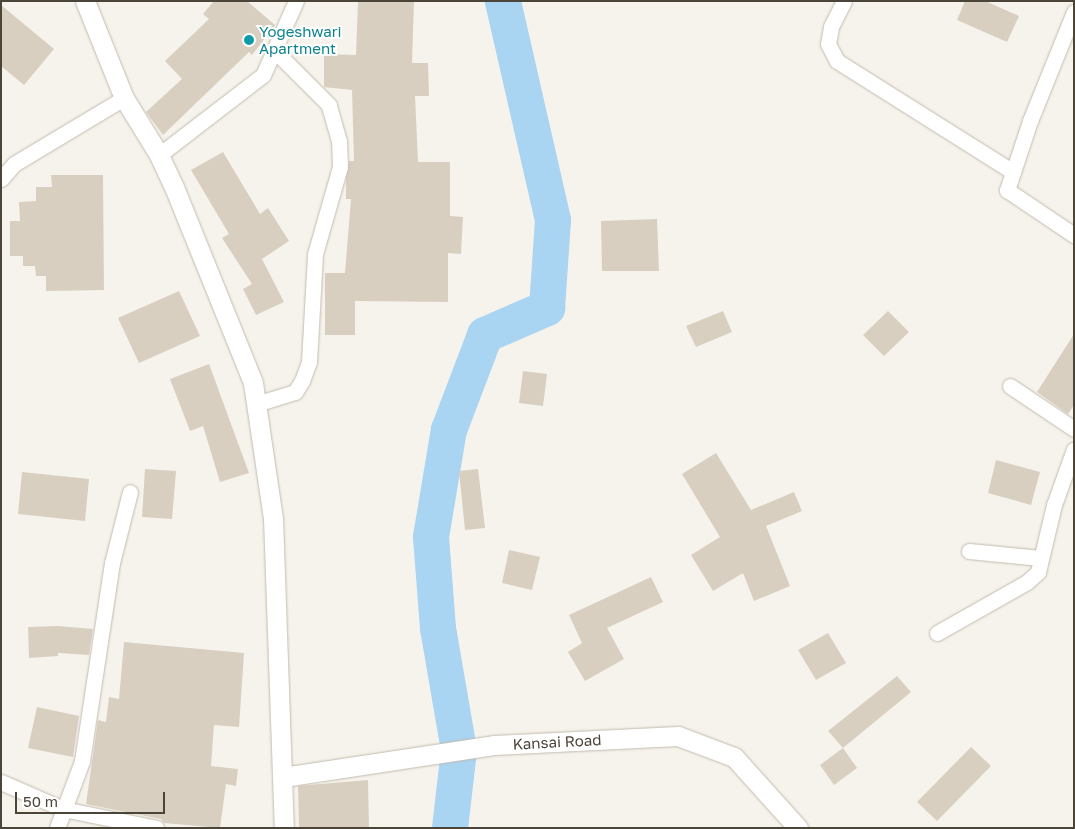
<!DOCTYPE html>
<html>
<head>
<meta charset="utf-8">
<style>
	body { margin:0 }
	#map { position:relative; width:1075px; height:829px; overflow:hidden; background:#f6f3ec; font-family:"Golos Text",sans-serif }
	div>[style] { position:absolute }
	[style*='--x'] { left:calc(var(--x)*1px); top:calc(var(--y)*1px); width:calc(var(--w)*1px); rotate:calc(var(--a)*1deg) }
	.river>* { height:36px; margin:-18px; padding:0 18px; transform-origin:18px; border-radius:18px; background:#a9d4f2 }
	.building>* { inset:0; background:#d8cfc1 }
	.roads { filter:drop-shadow(0 0 1px #c2bbae) drop-shadow(0 0 1px #c2bbae) }
	.minor>* { height:15px; margin:-7.5px; padding:0 7.5px; transform-origin:7.5px; border-radius:7.5px; background:#fff }
	.tertiary>* { height:19px; margin:-9.5px; padding:0 9.5px; transform-origin:9.5px; border-radius:9.5px; background:#fff }
	.dots>* { width:14px; height:14px; translate:-50% -50%; box-sizing:border-box; border:2px solid #fff; border-radius:50% }
	span { translate:-50% -50%; white-space:nowrap; text-align:center; line-height:1.15; -webkit-text-stroke:4px #fff; paint-order:stroke }
	.culture-label { font-size:15px; color:#0d838f }
	.left { translate:0 -50%; text-align:left }
	.street-label { font-size:15px; color:#4b4439 }
	.frame { position:absolute; inset:0; border:2px solid #4b4439; pointer-events:none }
	.scale { position:absolute; left:15px; top:792px; width:150px; height:22px; box-sizing:border-box; border:2px solid #4b4439; border-top:0; padding-left:6px; font-size:15px; line-height:18px; white-space:nowrap; color:#4b4439; -webkit-text-stroke:4px #fff; paint-order:stroke }
</style>
</head>
<body>
<div id="map">
	<div class="river">
		<i style="--x:450;--y:828;--w:79;--a:-83.4"></i>
		<i style="--x:459;--y:750;--w:124;--a:-99.8"></i>
		<i style="--x:438;--y:628;--w:91;--a:-94.4"></i>
		<i style="--x:431;--y:537;--w:109;--a:-80.5"></i>
		<i style="--x:449;--y:430;--w:102;--a:-69.2"></i>
		<i style="--x:485;--y:335;--w:68;--a:-23.5"></i>
		<i style="--x:547;--y:308;--w:88;--a:-86.1"></i>
		<i style="--x:553;--y:220;--w:225;--a:-102.9"></i>
	</div>
	<div class="building">
		<i style="clip-path:polygon(214px 1px,247px 1px,275px 25px,252px 55px,249px 52px,163px 135px,146px 112px,182px 79px,165px 61px,209px 19px,203px 14px)"></i>
		<i style="clip-path:polygon(358px 1px,414px 1px,412px 63px,428px 63px,429px 96px,415px 96px,418px 162px,450px 162px,450px 216px,463px 217px,461px 254px,448px 253px,448px 302px,355px 301px,355px 335px,325px 335px,325px 273px,345px 273px,351px 199px,346px 199px,346px 179px,349px 161px,354px 161px,352px 90px,324px 87px,324px 54px,356px 55px)"></i>
		<i style="clip-path:polygon(965px 1px,985px 1px,1019px 16px,1007px 42px,957px 20px)"></i>
		<i style="clip-path:polygon(1px 5px,54px 49px,24px 85px,1px 66px)"></i>
		<i style="clip-path:polygon(223px 152px,260px 214px,268px 208px,289px 241px,262px 259px,284px 302px,256px 315px,243px 289px,252px 284px,222px 238px,229px 234px,191px 170px)"></i>
		<i style="clip-path:polygon(51px 175px,103px 175px,104px 290px,46px 291px,46px 276px,36px 276px,35px 266px,23px 266px,23px 256px,10px 256px,10px 221px,20px 221px,19px 202px,36px 201px,36px 187px,52px 187px)"></i>
		<i style="clip-path:polygon(657px 219px,659px 271px,602px 271px,601px 221px)"></i>
		<i style="clip-path:polygon(179px 291px,200px 336px,139px 363px,118px 318px)"></i>
		<i style="clip-path:polygon(723px 311px,732px 332px,696px 347px,686px 326px)"></i>
		<i style="clip-path:polygon(888px 311px,909px 332px,884px 356px,863px 335px)"></i>
		<i style="clip-path:polygon(1074px 334px,1074px 405px,1068px 414px,1037px 392px)"></i>
		<i style="clip-path:polygon(209px 364px,249px 473px,220px 482px,203px 426px,190px 431px,170px 379px)"></i>
		<i style="clip-path:polygon(523px 371px,547px 374px,543px 406px,519px 403px)"></i>
		<i style="clip-path:polygon(716px 453px,751px 510px,794px 492px,802px 511px,766px 526px,790px 586px,754px 601px,743px 573px,713px 591px,691px 555px,720px 537px,682px 474px)"></i>
		<i style="clip-path:polygon(996px 460px,1040px 472px,1031px 505px,988px 493px)"></i>
		<i style="clip-path:polygon(145px 469px,176px 471px,172px 519px,142px 517px)"></i>
		<i style="clip-path:polygon(478px 469px,485px 528px,465px 530px,459px 471px)"></i>
		<i style="clip-path:polygon(22px 472px,89px 479px,85px 521px,18px 514px)"></i>
		<i style="clip-path:polygon(509px 550px,540px 557px,532px 590px,502px 583px)"></i>
		<i style="clip-path:polygon(651px 577px,663px 602px,607px 628px,624px 659px,585px 681px,568px 652px,582px 643px,569px 615px)"></i>
		<i style="clip-path:polygon(58px 626px,93px 629px,89px 655px,58px 653px,58px 656px,29px 658px,28px 627px)"></i>
		<i style="clip-path:polygon(828px 633px,846px 663px,816px 680px,798px 650px)"></i>
		<i style="clip-path:polygon(124px 642px,244px 653px,239px 727px,214px 725px,211px 766px,238px 769px,236px 786px,226px 784px,220px 828px,164px 823px,161px 819px,86px 804px,98px 720px,106px 722px,109px 697px,119px 699px)"></i>
		<i style="clip-path:polygon(897px 676px,911px 692px,843px 748px,828px 731px)"></i>
		<i style="clip-path:polygon(37px 707px,79px 716px,73px 757px,28px 748px)"></i>
		<i style="clip-path:polygon(971px 747px,991px 766px,937px 821px,917px 802px)"></i>
		<i style="clip-path:polygon(843px 748px,857px 768px,834px 785px,820px 765px)"></i>
		<i style="clip-path:polygon(368px 780px,369px 828px,299px 828px,298px 786px)"></i>
	</div>
	<div class="roads">
		<div class="minor">
			<i style="--x:844;--y:1;--w:29;--a:117"></i>
			<i style="--x:831;--y:27;--w:17;--a:100"></i>
			<i style="--x:828;--y:44;--w:19;--a:62"></i>
			<i style="--x:837;--y:61;--w:208;--a:32.2"></i>
			<i style="--x:1074;--y:12;--w:118;--a:112"></i>
			<i style="--x:1030;--y:121;--w:73;--a:108.4"></i>
			<i style="--x:1007;--y:190;--w:81;--a:33.9"></i>
			<i style="--x:159;--y:155;--w:131;--a:-37.6"></i>
			<i style="--x:263;--y:75;--w:81;--a:-66"></i>
			<i style="--x:1;--y:179;--w:20;--a:-49"></i>
			<i style="--x:14;--y:164;--w:128;--a:-31"></i>
			<i style="--x:1010;--y:386;--w:77;--a:33.9"></i>
			<i style="--x:256;--y:404;--w:41;--a:-17.1"></i>
			<i style="--x:295;--y:392;--w:13;--a:-58"></i>
			<i style="--x:302;--y:381;--w:20;--a:-70"></i>
			<i style="--x:309;--y:362;--w:108;--a:-86.8"></i>
			<i style="--x:315;--y:254;--w:91;--a:-74"></i>
			<i style="--x:340;--y:167;--w:26;--a:-92"></i>
			<i style="--x:339;--y:141;--w:37;--a:-106"></i>
			<i style="--x:329;--y:105;--w:78;--a:-135"></i>
			<i style="--x:969;--y:551;--w:72;--a:5.6"></i>
			<i style="--x:937;--y:633;--w:103;--a:-29.5"></i>
			<i style="--x:1027;--y:582;--w:15;--a:-42"></i>
			<i style="--x:1038;--y:572;--w:69;--a:-76.6"></i>
			<i style="--x:1054;--y:505;--w:59;--a:-70.3"></i>
			<i style="--x:1;--y:782;--w:68;--a:23.5"></i>
			<i style="--x:63;--y:809;--w:95;--a:11.5"></i>
			<i style="--x:57;--y:828;--w:72;--a:-69.5"></i>
			<i style="--x:82;--y:761;--w:200;--a:-81.4"></i>
			<i style="--x:112;--y:563;--w:73;--a:-75.8"></i>
		</div>
		<div class="tertiary">
			<i style="--x:85;--y:1;--w:105;--a:68.1"></i>
			<i style="--x:124;--y:98;--w:67;--a:58.4"></i>
			<i style="--x:159;--y:155;--w:35;--a:65"></i>
			<i style="--x:174;--y:187;--w:211;--a:68"></i>
			<i style="--x:253;--y:383;--w:136;--a:81.6"></i>
			<i style="--x:273;--y:518;--w:310;--a:88"></i>
			<i style="--x:283;--y:777;--w:213;--a:-8.6"></i>
			<i style="--x:494;--y:745;--w:184;--a:-2.8"></i>
			<i style="--x:678;--y:736;--w:60;--a:20.6"></i>
			<i style="--x:734;--y:757;--w:96;--a:48"></i>
		</div>
	</div>
	<div class="dots">
		<i style="left:249px;top:40px;background:#0f9aa8"></i>
	</div>
	<div class="culture-label">
		<span class="left" style="left:259px;top:40px">Yogeshwari<br>Apartment</span>
	</div>
	<div class="street-label">
		<span style="left:557px;top:742px;rotate:-3deg">Kansai Road</span>
	</div>
	<div class="frame"></div>
	<div class="scale">50 m</div>
</div>
</body>
</html>
